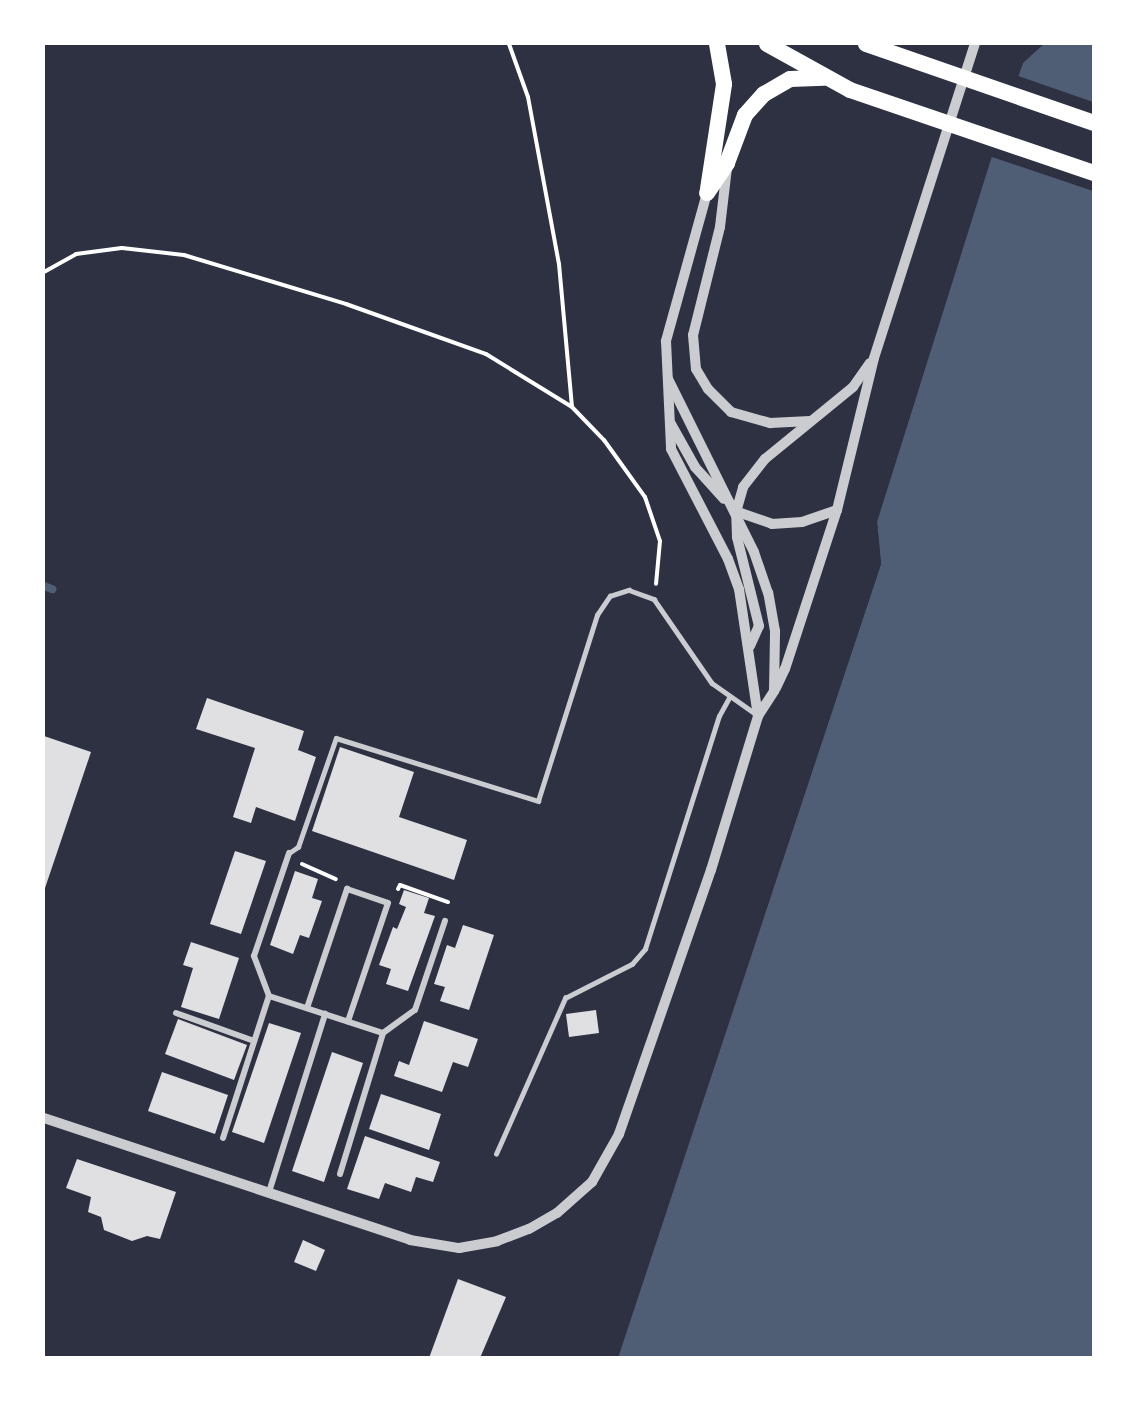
<!DOCTYPE html>
<html>
<head>
<meta charset="utf-8">
<style>
	body { margin:0 }
	#map { position:relative; width:1137px; height:1401px; overflow:hidden; background:#2d3142; font-family:Rubik,sans-serif }
	div>[style] { position:absolute }
	[style*='--x'] { left:calc(var(--x)*1px); top:calc(var(--y)*1px); width:calc(var(--w)*1px); rotate:calc(var(--a)*1deg) }
	.water>* { inset:0; background:#4f5d75 }
	.pier>* { inset:0; background:#2d3142 }
	.stream>* { height:8px; margin:-4px; padding:0 4px; transform-origin:4px; border-radius:4px; background:#4f5d75 }
	.building>* { inset:0; background:#e0e0e3 }
	.path>* { height:4px; margin:-2px; padding:0 2px; transform-origin:2px; border-radius:2px; background:#fff }
	.service>* { height:4.5px; margin:-2.25px; padding:0 2.25px; transform-origin:2.25px; border-radius:2.25px; background:#caccd0 }
	.minor>* { height:6px; margin:-3px; padding:0 3px; transform-origin:3px; border-radius:3px; background:#caccd0 }
	.tertiary>* { height:10px; margin:-5px; padding:0 5px; transform-origin:5px; border-radius:5px; background:#caccd0 }
	.trunk>* { height:16px; margin:-8px; padding:0 8px; transform-origin:8px; border-radius:8px; background:#fff }
	span { translate:-50% -50%; white-space:nowrap; text-align:center; line-height:1.15; -webkit-text-stroke:4.5px #fff; paint-order:stroke }
	.frame { position:absolute; inset:0; border:45px solid #fff; pointer-events:none }
</style>
</head>
<body>
<div id="map">
	<div class="water">
		<i style="clip-path:polygon(1044px 44px,1093px 44px,1093px 1357px,618px 1358px,881px 564px,877px 522px,1003px 121px,1023px 63px)"></i>
	</div>
	<div class="pier">
		<i style="clip-path:polygon(1015px 75px,1093px 102px,1093px 191px,989px 156px)"></i>
		<i style="clip-path:polygon(877px 522px,881px 564px,615px 1358px,878px 564px)"></i>
	</div>
	<div class="stream">
		<i style="--x:44;--y:586;--w:9;--a:21"></i>
	</div>
	<div class="building">
		<i style="clip-path:polygon(207px 698px,304px 731px,298px 750px,316px 757px,295px 821px,256px 807px,251px 823px,233px 817px,255px 748px,196px 729px)"></i>
		<i style="clip-path:polygon(44px 736px,91px 752px,44px 891px)"></i>
		<i style="clip-path:polygon(340px 747px,414px 772px,399px 817px,467px 840px,454px 880px,312px 831px)"></i>
		<i style="clip-path:polygon(235px 851px,266px 861px,241px 934px,210px 924px)"></i>
		<i style="clip-path:polygon(295px 871px,318px 879px,312px 898px,322px 901px,309px 938px,300px 935px,293px 954px,270px 945px)"></i>
		<i style="clip-path:polygon(404px 890px,429px 898px,424px 913px,435px 916px,408px 991px,386px 984px,391px 969px,379px 965px,393px 927px,397px 929px,406px 907px,399px 904px)"></i>
		<i style="clip-path:polygon(463px 925px,494px 935px,469px 1010px,440px 1001px,445px 987px,434px 984px,447px 945px,455px 948px)"></i>
		<i style="clip-path:polygon(191px 942px,239px 958px,219px 1019px,181px 1007px,193px 968px,183px 965px)"></i>
		<i style="clip-path:polygon(596px 1010px,599px 1033px,569px 1037px,566px 1014px)"></i>
		<i style="clip-path:polygon(178px 1019px,247px 1045px,234px 1080px,165px 1054px)"></i>
		<i style="clip-path:polygon(424px 1021px,478px 1039px,468px 1067px,453px 1062px,442px 1092px,394px 1076px,399px 1061px,409px 1065px)"></i>
		<i style="clip-path:polygon(269px 1023px,301px 1033px,264px 1143px,232px 1132px)"></i>
		<i style="clip-path:polygon(332px 1052px,363px 1063px,324px 1182px,292px 1171px)"></i>
		<i style="clip-path:polygon(162px 1072px,228px 1095px,215px 1134px,148px 1111px)"></i>
		<i style="clip-path:polygon(381px 1094px,441px 1114px,429px 1150px,369px 1129px)"></i>
		<i style="clip-path:polygon(365px 1136px,440px 1162px,433px 1182px,416px 1177px,411px 1192px,385px 1183px,379px 1199px,347px 1189px)"></i>
		<i style="clip-path:polygon(77px 1159px,176px 1192px,160px 1239px,147px 1236px,132px 1241px,104px 1230px,101px 1217px,88px 1212px,91px 1197px,66px 1188px)"></i>
		<i style="clip-path:polygon(303px 1240px,325px 1250px,316px 1271px,294px 1262px)"></i>
		<i style="clip-path:polygon(458px 1279px,506px 1297px,480px 1358px,429px 1358px)"></i>
	</div>
	<div class="path">
		<i style="--x:509;--y:44;--w:56;--a:70.3"></i>
		<i style="--x:528;--y:97;--w:170;--a:79.5"></i>
		<i style="--x:559;--y:264;--w:143;--a:84.8"></i>
		<i style="--x:44;--y:272;--w:37;--a:-29"></i>
		<i style="--x:76;--y:254;--w:46;--a:-7.4"></i>
		<i style="--x:122;--y:248;--w:62;--a:6.4"></i>
		<i style="--x:184;--y:255;--w:169;--a:16.8"></i>
		<i style="--x:346;--y:304;--w:149;--a:19.7"></i>
		<i style="--x:486;--y:354;--w:101;--a:31.6"></i>
		<i style="--x:572;--y:407;--w:46;--a:45.9"></i>
		<i style="--x:604;--y:440;--w:70;--a:54.3"></i>
		<i style="--x:645;--y:497;--w:46;--a:71.2"></i>
		<i style="--x:660;--y:541;--w:43;--a:95.3"></i>
		<i style="--x:302;--y:864;--w:37;--a:24"></i>
		<i style="--x:398;--y:889;--w:4;--a:-63"></i>
		<i style="--x:400;--y:885;--w:51;--a:19.5"></i>
	</div>
	<div class="service">
		<i style="--x:289;--y:853;--w:11;--a:-34"></i>
		<i style="--x:298;--y:847;--w:115;--a:-70.8"></i>
		<i style="--x:336;--y:738;--w:212;--a:17.3"></i>
		<i style="--x:538;--y:801;--w:195;--a:-72.4"></i>
		<i style="--x:597;--y:615;--w:23;--a:-56"></i>
		<i style="--x:610;--y:596;--w:20;--a:-18"></i>
		<i style="--x:629;--y:590;--w:27;--a:20"></i>
		<i style="--x:654;--y:599;--w:102;--a:55.4"></i>
		<i style="--x:712;--y:683;--w:54;--a:35.2"></i>
		<i style="--x:496;--y:1154;--w:171;--a:-66.1"></i>
		<i style="--x:565;--y:998;--w:75;--a:-26.9"></i>
		<i style="--x:632;--y:964;--w:20;--a:-49"></i>
		<i style="--x:645;--y:949;--w:244;--a:-72.4"></i>
		<i style="--x:719;--y:716;--w:21;--a:-61"></i>
	</div>
	<div class="minor">
		<i style="--x:269;--y:996;--w:120;--a:18"></i>
		<i style="--x:307;--y:1008;--w:126;--a:-71.4"></i>
		<i style="--x:347;--y:889;--w:43;--a:18.9"></i>
		<i style="--x:388;--y:903;--w:125;--a:108.7"></i>
		<i style="--x:176;--y:1013;--w:83;--a:19.7"></i>
		<i style="--x:223;--y:1138;--w:149;--a:-72.1"></i>
		<i style="--x:269;--y:996;--w:43;--a:-110.6"></i>
		<i style="--x:254;--y:956;--w:109;--a:-71.2"></i>
		<i style="--x:340;--y:1174;--w:147;--a:-73"></i>
		<i style="--x:383;--y:1033;--w:39;--a:-36"></i>
		<i style="--x:415;--y:1010;--w:94;--a:-71.4"></i>
		<i style="--x:269;--y:1192;--w:187;--a:-72.5"></i>
	</div>
	<div class="tertiary">
		<i style="--x:727;--y:168;--w:59;--a:96.8"></i>
		<i style="--x:720;--y:227;--w:111;--a:104"></i>
		<i style="--x:693;--y:335;--w:34;--a:85"></i>
		<i style="--x:696;--y:369;--w:23;--a:59"></i>
		<i style="--x:708;--y:389;--w:33;--a:45"></i>
		<i style="--x:731;--y:412;--w:41;--a:15.8"></i>
		<i style="--x:770;--y:423;--w:40;--a:-2.9"></i>
		<i style="--x:707;--y:193;--w:154;--a:105.5"></i>
		<i style="--x:666;--y:341;--w:108;--a:87.3"></i>
		<i style="--x:671;--y:449;--w:124;--a:62.6"></i>
		<i style="--x:728;--y:559;--w:32;--a:70"></i>
		<i style="--x:739;--y:589;--w:128;--a:81.5"></i>
		<i style="--x:671;--y:424;--w:49;--a:60.8"></i>
		<i style="--x:695;--y:467;--w:43;--a:47.8"></i>
		<i style="--x:735;--y:511;--w:39;--a:19"></i>
		<i style="--x:772;--y:524;--w:30;--a:-4"></i>
		<i style="--x:802;--y:522;--w:37;--a:-19"></i>
		<i style="--x:750;--y:646;--w:22;--a:-66"></i>
		<i style="--x:759;--y:626;--w:92;--a:-103.9"></i>
		<i style="--x:737;--y:537;--w:25;--a:-92"></i>
		<i style="--x:736;--y:512;--w:26;--a:-74"></i>
		<i style="--x:743;--y:487;--w:36;--a:-52"></i>
		<i style="--x:765;--y:459;--w:114;--a:-39.3"></i>
		<i style="--x:853;--y:387;--w:29;--a:-55"></i>
		<i style="--x:776;--y:688;--w:21;--a:-65"></i>
		<i style="--x:785;--y:669;--w:167;--a:-71.9"></i>
		<i style="--x:837;--y:510;--w:156;--a:-76.3"></i>
		<i style="--x:874;--y:358;--w:330;--a:-72.2"></i>
		<i style="--x:44;--y:1118;--w:386;--a:18.4"></i>
		<i style="--x:410;--y:1240;--w:50;--a:9.3"></i>
		<i style="--x:459;--y:1248;--w:39;--a:-10"></i>
		<i style="--x:497;--y:1241;--w:34;--a:-21"></i>
		<i style="--x:529;--y:1229;--w:32;--a:-30"></i>
		<i style="--x:557;--y:1213;--w:47;--a:-41.5"></i>
		<i style="--x:592;--y:1182;--w:55;--a:-60.6"></i>
		<i style="--x:619;--y:1134;--w:280;--a:-70.8"></i>
		<i style="--x:711;--y:870;--w:161;--a:-73"></i>
		<i style="--x:758;--y:716;--w:30;--a:-57"></i>
		<i style="--x:774;--y:691;--w:60;--a:-89"></i>
		<i style="--x:775;--y:631;--w:39;--a:-100"></i>
		<i style="--x:768;--y:593;--w:43;--a:-108.9"></i>
		<i style="--x:754;--y:552;--w:193;--a:-116.4"></i>
	</div>
	<div class="trunk">
		<i style="--x:767;--y:44;--w:95;--a:29"></i>
		<i style="--x:850;--y:90;--w:258;--a:18.8"></i>
		<i style="--x:866;--y:44;--w:241;--a:19.1"></i>
		<i style="--x:708;--y:189;--w:106;--a:-81.3"></i>
		<i style="--x:724;--y:84;--w:41;--a:-99.9"></i>
		<i style="--x:707;--y:193;--w:36;--a:-56"></i>
		<i style="--x:727;--y:163;--w:51;--a:-69.4"></i>
		<i style="--x:745;--y:115;--w:28;--a:-48"></i>
		<i style="--x:764;--y:94;--w:30;--a:-30"></i>
		<i style="--x:790;--y:79;--w:34;--a:-2"></i>
	</div>
	<div class="frame"></div>
</div>
</body>
</html>
